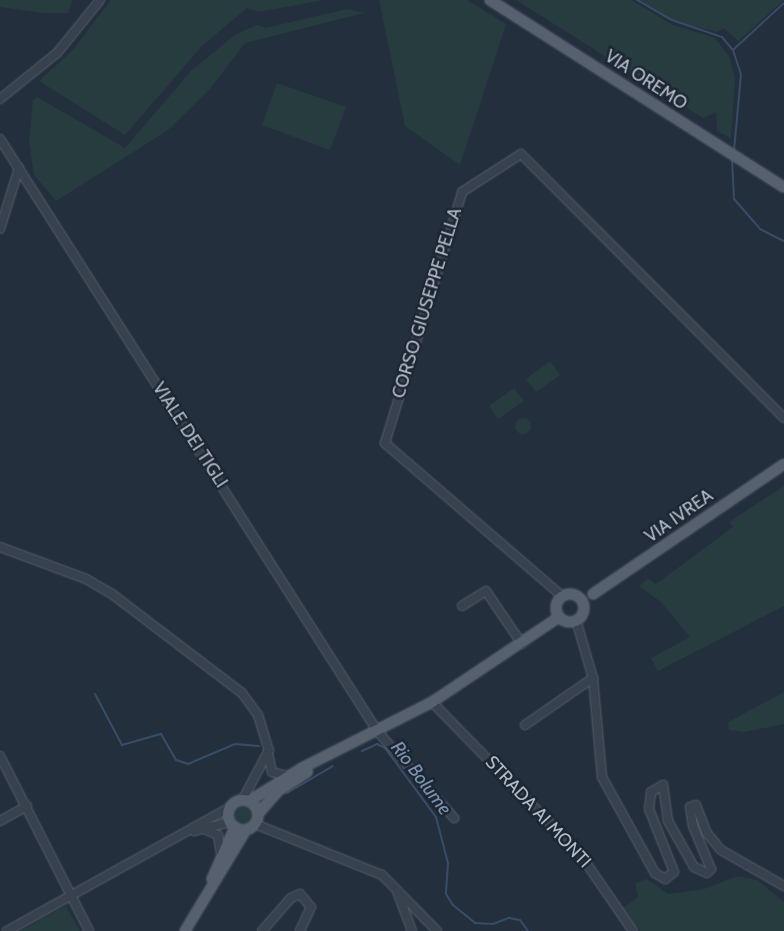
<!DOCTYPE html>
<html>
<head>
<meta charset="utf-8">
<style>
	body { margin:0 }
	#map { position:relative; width:784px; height:931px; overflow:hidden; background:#242f3e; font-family:Cabin,sans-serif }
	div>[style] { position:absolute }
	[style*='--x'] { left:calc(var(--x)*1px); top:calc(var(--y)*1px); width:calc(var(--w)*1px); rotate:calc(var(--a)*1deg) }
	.green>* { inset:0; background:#263c3f }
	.round { border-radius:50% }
	.stream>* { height:2px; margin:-1px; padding:0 1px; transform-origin:1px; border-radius:1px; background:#394c67 }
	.roads { filter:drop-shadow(0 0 1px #565f6c) drop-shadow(0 0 1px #565f6c) }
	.minor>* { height:8px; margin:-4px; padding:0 4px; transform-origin:4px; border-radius:4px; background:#38414e }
	.major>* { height:10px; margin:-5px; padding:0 5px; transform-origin:5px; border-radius:5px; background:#56606e }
	.major>.ring { margin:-5px; padding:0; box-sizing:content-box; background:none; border:10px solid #56606e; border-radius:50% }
	span { translate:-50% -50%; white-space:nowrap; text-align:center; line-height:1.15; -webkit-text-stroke:5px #1d2633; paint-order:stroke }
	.street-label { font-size:18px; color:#b4bcc9 }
	.water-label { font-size:19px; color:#7c92b1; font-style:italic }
</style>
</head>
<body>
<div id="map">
	<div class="green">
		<i style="clip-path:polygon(0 0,73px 0,68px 13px,43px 13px,0 7px)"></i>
		<i style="clip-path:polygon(111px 0,323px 0,259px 12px,247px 8px,203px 45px,125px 135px,39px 81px,72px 51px)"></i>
		<i style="clip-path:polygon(379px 0,467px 0,506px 24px,460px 165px,405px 126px)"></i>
		<i style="clip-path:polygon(516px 0,631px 0,673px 25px,715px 38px,730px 58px,735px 80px,731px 138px,717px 131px,716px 112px,703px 118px)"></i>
		<i style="clip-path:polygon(637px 0,784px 0,738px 41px,724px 28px,717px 32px,668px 20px)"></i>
		<i style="clip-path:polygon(347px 9px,364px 13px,245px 43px,209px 90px,168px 130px,56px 201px,34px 175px,29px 140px,33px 100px,37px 97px,125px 148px,191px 71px,236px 34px,257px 25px,266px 28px)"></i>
		<i style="clip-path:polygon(277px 83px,346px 107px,330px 150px,262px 125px)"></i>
		<i style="clip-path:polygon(550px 361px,560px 375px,536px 392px,526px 379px)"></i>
		<i style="clip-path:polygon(514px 388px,524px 401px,498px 419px,489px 406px)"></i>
		<i class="round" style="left:515px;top:418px;width:16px;height:16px"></i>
		<i style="clip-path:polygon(784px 486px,784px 606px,658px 671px,651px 658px,690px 637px,661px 602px,639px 586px,648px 579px,656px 584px,733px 527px,729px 522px)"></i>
		<i style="clip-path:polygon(784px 692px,784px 724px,744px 732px,729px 730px,728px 722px)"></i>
		<i class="round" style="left:233px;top:804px;width:22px;height:22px"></i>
		<i style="clip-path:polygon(738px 876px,757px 880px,784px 902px,784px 931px,640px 931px,623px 908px,638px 897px,635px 883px,647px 879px,668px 894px,704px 889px)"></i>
		<i style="clip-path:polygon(66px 906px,80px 931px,20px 931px)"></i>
	</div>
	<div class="stream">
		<i style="--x:637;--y:0;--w:40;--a:29.7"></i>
		<i style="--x:672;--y:20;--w:53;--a:18.8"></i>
		<i style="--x:722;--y:37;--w:17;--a:50"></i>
		<i style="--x:733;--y:50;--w:25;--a:72"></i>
		<i style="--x:741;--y:74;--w:77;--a:95.2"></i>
		<i style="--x:733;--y:50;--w:69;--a:-42.7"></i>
		<i style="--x:732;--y:158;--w:41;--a:87.2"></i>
		<i style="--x:734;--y:199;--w:40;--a:49"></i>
		<i style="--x:760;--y:229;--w:27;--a:27"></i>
		<i style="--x:95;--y:694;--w:58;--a:62.1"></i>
		<i style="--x:122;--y:745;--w:41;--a:-15.8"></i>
		<i style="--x:161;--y:734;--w:30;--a:60"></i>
		<i style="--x:176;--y:760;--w:13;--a:18"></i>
		<i style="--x:188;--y:764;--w:51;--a:-23.1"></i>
		<i style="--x:235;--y:744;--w:24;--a:5"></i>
		<i style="--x:362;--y:751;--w:17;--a:-25"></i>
		<i style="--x:377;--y:744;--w:9;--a:27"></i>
		<i style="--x:385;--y:748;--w:86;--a:53.5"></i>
		<i style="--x:436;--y:817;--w:48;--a:75.4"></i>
		<i style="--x:448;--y:863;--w:31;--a:94"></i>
		<i style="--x:446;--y:894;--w:13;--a:58"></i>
		<i style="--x:453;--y:905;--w:28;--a:39"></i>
		<i style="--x:475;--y:923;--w:18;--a:3"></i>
		<i style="--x:493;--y:924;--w:17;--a:-21"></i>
		<i style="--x:509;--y:918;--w:11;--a:10"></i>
		<i style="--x:520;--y:920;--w:14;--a:54"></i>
		<i style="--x:287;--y:793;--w:53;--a:-30.4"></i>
	</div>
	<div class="roads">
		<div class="minor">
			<i style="--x:0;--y:99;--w:73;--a:-38.9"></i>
			<i style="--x:57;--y:53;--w:68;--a:-50.9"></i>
			<i style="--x:0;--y:139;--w:703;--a:57.49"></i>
			<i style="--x:378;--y:732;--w:115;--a:48.5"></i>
			<i style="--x:0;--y:229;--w:64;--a:-72.7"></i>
			<i style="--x:0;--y:547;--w:92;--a:20.4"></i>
			<i style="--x:86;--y:579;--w:30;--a:30"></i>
			<i style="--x:112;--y:594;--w:163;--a:37.3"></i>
			<i style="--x:242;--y:693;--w:27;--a:54"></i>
			<i style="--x:258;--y:715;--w:37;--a:73"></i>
			<i style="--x:269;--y:750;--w:55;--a:118"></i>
			<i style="--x:562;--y:596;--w:234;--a:-139.2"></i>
			<i style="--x:385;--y:443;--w:263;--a:-72.9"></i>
			<i style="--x:462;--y:192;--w:70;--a:-32.8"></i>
			<i style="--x:521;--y:154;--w:373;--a:45.1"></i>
			<i style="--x:462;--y:606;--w:28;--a:-32"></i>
			<i style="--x:486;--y:591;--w:64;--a:55.8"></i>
			<i style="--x:576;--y:620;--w:60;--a:73.7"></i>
			<i style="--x:593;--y:678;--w:99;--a:84.8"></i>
			<i style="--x:602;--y:777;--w:110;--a:61.1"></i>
			<i style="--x:655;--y:873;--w:12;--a:31"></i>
			<i style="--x:665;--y:879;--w:11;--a:-38"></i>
			<i style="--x:674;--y:872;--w:68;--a:-111.6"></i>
			<i style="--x:649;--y:809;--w:17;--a:-83"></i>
			<i style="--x:651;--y:792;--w:14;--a:-30"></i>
			<i style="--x:663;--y:785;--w:36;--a:82"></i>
			<i style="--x:668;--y:821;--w:53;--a:60.5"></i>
			<i style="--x:694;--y:867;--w:14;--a:25"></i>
			<i style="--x:707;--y:873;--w:6;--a:-45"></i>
			<i style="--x:711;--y:869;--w:47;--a:-112.7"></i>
			<i style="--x:693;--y:826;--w:19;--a:-99"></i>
			<i style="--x:690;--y:807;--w:6;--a:-18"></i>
			<i style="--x:696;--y:805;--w:30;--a:69"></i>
			<i style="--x:707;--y:833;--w:22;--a:51"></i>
			<i style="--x:721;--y:850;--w:73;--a:29.7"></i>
			<i style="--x:432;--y:702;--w:212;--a:45.8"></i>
			<i style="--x:580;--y:854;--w:93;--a:55.5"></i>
			<i style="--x:525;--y:725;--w:83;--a:-34.7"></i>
			<i style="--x:268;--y:754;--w:18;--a:77"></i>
			<i style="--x:272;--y:772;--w:16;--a:15"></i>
			<i style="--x:0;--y:756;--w:196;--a:63"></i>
			<i style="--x:0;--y:821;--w:31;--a:-29"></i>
			<i style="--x:255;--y:824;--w:137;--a:21.9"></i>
			<i style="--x:382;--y:875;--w:78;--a:45.5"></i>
			<i style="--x:204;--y:829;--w:15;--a:23"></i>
			<i style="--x:218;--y:835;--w:19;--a:81"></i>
			<i style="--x:194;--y:831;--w:37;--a:-14"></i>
			<i style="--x:397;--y:891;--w:43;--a:69.4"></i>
			<i style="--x:7;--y:931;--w:254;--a:-29"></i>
			<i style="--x:262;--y:931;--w:44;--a:-48.7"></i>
			<i style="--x:291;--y:898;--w:10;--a:-24"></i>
			<i style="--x:300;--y:894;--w:17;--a:50"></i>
			<i style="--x:311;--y:907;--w:26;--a:115"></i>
		</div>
		<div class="major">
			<i style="--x:490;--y:0;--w:348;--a:32.5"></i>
			<i style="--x:593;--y:594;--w:231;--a:-34.2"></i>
			<i class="ring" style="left:556px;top:594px;width:18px;height:18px"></i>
			<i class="ring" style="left:228px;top:800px;width:20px;height:20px"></i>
			<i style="--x:249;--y:801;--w:62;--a:-31.9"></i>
			<i style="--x:302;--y:768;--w:146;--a:-26.9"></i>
			<i style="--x:432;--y:702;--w:153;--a:-33.8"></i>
			<i style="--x:259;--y:813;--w:29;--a:-49"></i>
			<i style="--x:278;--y:791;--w:35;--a:-33"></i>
			<i style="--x:212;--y:879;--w:57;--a:-66.1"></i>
			<i style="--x:185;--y:931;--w:118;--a:-58.9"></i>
		</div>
	</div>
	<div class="street-label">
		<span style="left:646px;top:80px;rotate:33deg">VIA OREMO</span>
		<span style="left:427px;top:303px;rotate:-73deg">CORSO GIUSEPPE PELLA</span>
		<span style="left:190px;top:435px;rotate:57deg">VIALE DEI TIGLI</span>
		<span style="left:679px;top:516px;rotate:-35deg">VIA IVREA</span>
		<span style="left:538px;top:812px;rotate:47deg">STRADA AI MONTI</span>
	</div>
	<div class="water-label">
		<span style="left:421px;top:778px;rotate:53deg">Rio Bolume</span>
	</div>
</div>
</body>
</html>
